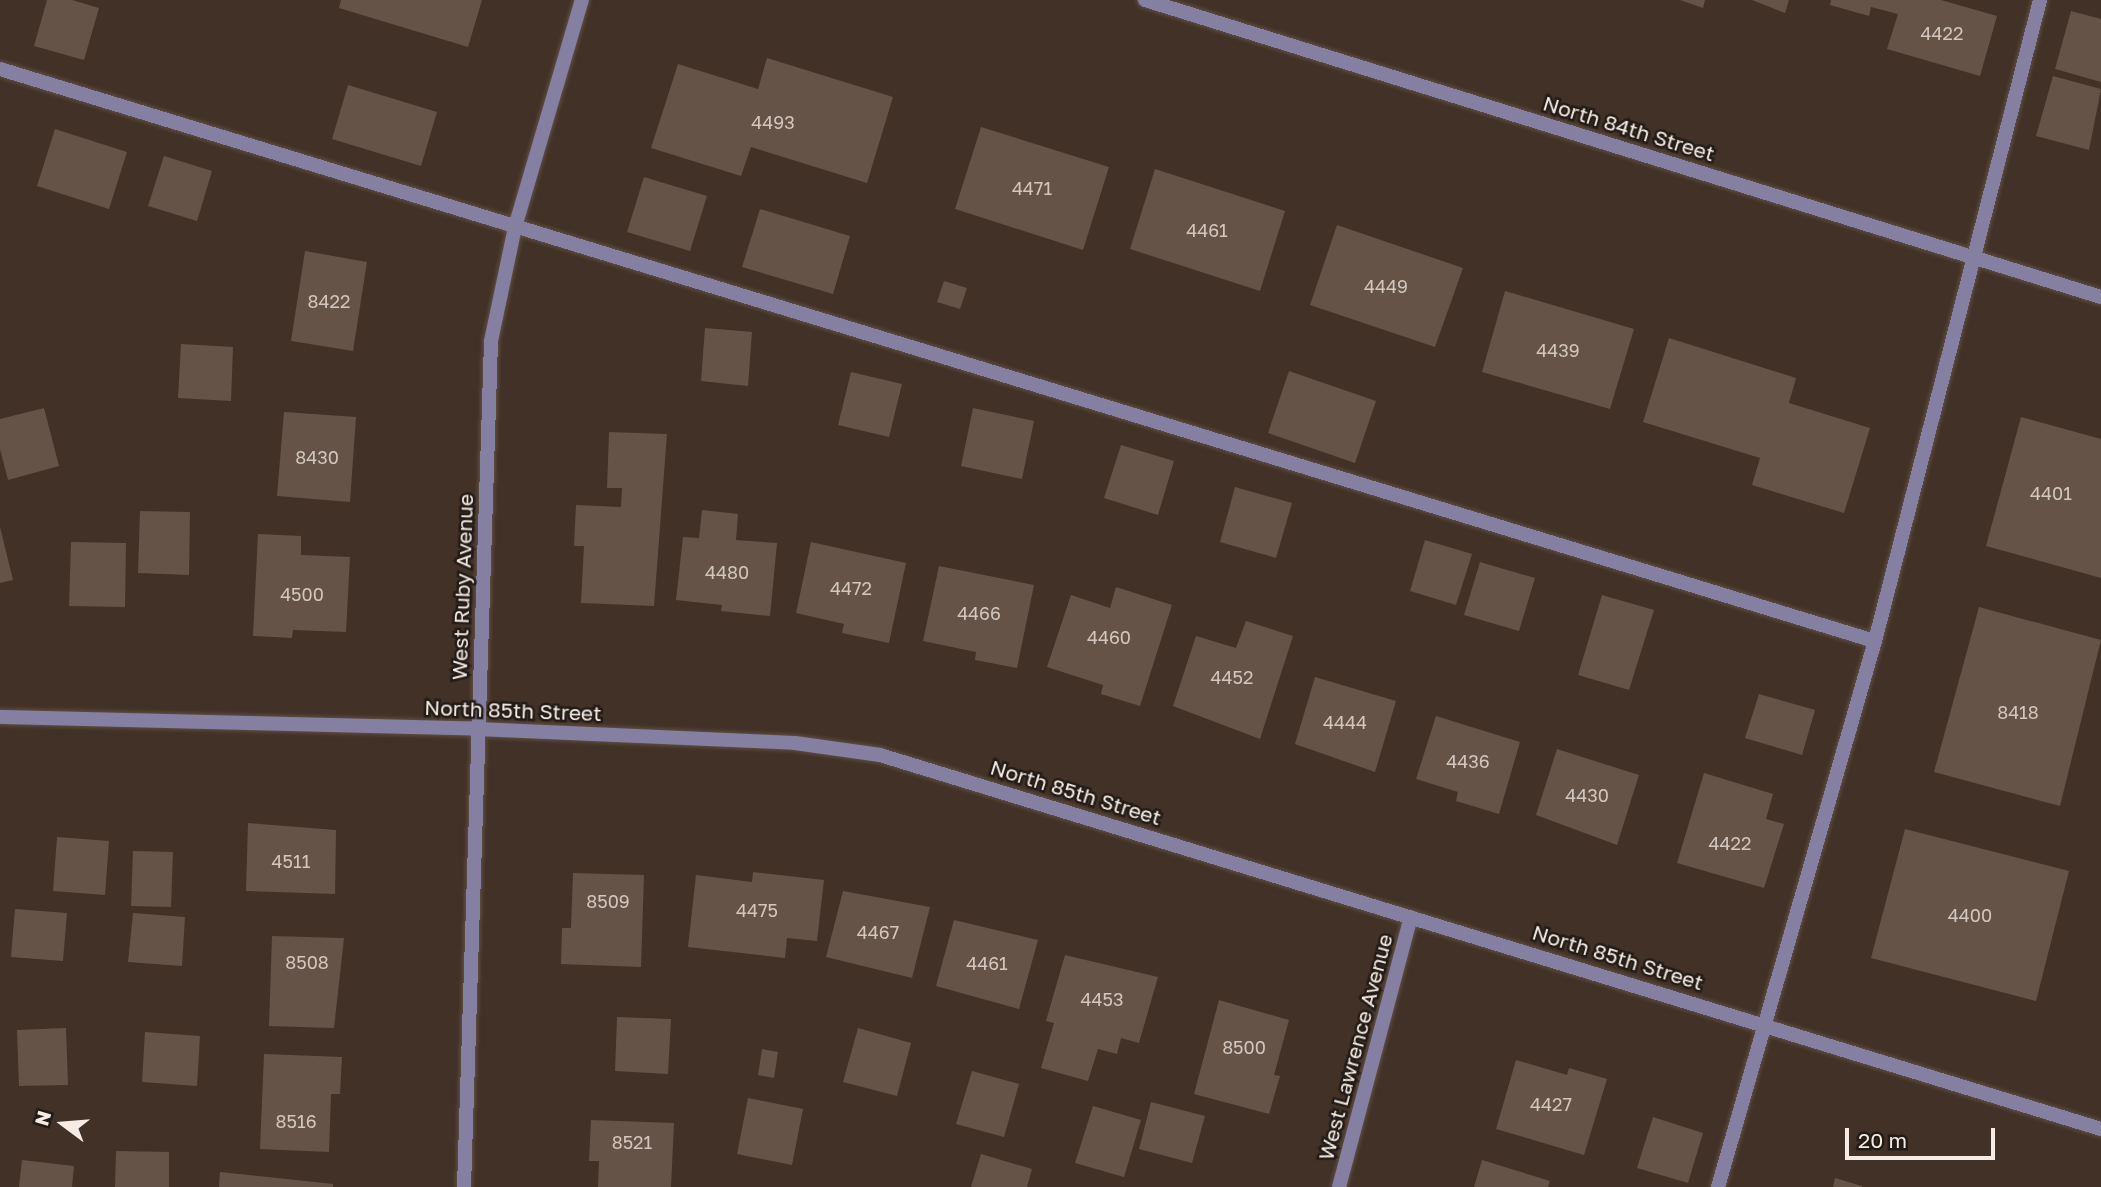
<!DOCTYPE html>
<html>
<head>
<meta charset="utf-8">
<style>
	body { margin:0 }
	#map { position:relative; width:2101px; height:1187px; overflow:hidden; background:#423126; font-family:"Golos Text",sans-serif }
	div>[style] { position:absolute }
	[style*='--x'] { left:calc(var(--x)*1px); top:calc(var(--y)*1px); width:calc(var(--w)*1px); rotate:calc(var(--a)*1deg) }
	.building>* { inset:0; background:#655347 }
	.roads { filter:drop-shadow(0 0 2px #5f4f45) drop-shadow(0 0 2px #5f4f45) }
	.service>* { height:14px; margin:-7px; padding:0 7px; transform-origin:7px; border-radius:7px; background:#8580a2 }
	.minor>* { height:14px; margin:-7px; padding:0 7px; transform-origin:7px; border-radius:7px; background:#8580a2 }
	.tertiary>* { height:14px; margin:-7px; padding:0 7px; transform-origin:7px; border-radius:7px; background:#8580a2 }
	span { translate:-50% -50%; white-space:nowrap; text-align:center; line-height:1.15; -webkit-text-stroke:5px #231b16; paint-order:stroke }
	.number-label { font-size:18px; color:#d2c6be }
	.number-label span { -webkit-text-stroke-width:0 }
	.street-label { font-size:21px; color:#f7ece5 }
	.north { position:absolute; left:28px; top:1089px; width:70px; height:70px; -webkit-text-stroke:5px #231b16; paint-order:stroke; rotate:286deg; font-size:19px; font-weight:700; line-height:28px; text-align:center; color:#f7ece5 }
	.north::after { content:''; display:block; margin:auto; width:24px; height:32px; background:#f7ece5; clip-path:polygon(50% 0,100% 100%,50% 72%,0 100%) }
	.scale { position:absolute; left:1845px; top:1128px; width:150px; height:32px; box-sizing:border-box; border:4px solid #f7ece5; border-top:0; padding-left:9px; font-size:21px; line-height:24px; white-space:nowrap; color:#f7ece5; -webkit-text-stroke:5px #231b16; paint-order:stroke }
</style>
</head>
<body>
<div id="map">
	<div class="building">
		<i style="clip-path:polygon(47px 0,72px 0,99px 8px,84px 60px,34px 46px)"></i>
		<i style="clip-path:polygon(341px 0,482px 0,468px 47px,339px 8px)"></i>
		<i style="clip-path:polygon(1680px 0,1705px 0,1703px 8px)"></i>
		<i style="clip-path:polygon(1752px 0,1789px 0,1785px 13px)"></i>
		<i style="clip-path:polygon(1831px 0,1941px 0,1997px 16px,1980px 76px,1887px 49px,1898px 14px,1871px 7px,1869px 16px,1830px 5px)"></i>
		<i style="clip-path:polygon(2071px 11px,2101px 19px,2101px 82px,2055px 69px)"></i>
		<i style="clip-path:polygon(767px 58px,893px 97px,867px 183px,751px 147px,741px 176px,651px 148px,678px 64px,758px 89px)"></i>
		<i style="clip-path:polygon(2053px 76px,2101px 89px,2089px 150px,2036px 136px)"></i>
		<i style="clip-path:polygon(348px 85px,437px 112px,421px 166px,332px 139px)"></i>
		<i style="clip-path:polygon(981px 127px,1109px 167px,1083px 250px,955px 209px)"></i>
		<i style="clip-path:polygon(55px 129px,127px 152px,109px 209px,37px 186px)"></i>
		<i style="clip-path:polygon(164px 156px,212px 171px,197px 221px,148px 206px)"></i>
		<i style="clip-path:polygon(1155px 169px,1285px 211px,1260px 291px,1130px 249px)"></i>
		<i style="clip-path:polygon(644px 177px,707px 196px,690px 251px,627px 232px)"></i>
		<i style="clip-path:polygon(760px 209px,850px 236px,833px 294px,742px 267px)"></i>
		<i style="clip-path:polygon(1337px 225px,1463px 268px,1435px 347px,1310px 305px)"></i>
		<i style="clip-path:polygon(305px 251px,367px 262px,353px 351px,291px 341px)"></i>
		<i style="clip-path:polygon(944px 281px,967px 288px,960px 309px,937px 302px)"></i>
		<i style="clip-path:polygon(1505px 291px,1634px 329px,1610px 409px,1482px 372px)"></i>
		<i style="clip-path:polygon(705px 328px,752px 332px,748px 386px,701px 381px)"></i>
		<i style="clip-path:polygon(1669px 338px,1796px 378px,1789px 403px,1870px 428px,1844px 513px,1752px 485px,1760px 458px,1643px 422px)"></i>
		<i style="clip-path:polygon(181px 344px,233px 347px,231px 401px,178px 398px)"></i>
		<i style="clip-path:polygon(1289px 371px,1376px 401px,1355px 463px,1268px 433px)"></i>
		<i style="clip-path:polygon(851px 372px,902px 384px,889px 437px,838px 425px)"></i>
		<i style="clip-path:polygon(44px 408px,59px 466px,8px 480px,0 449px,0 419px)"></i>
		<i style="clip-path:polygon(973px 408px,1034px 421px,1022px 479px,961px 466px)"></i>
		<i style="clip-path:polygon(284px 412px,356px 417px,350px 502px,277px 496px)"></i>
		<i style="clip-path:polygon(2021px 417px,2101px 439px,2101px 578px,1986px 546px)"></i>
		<i style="clip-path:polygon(609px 432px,667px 434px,654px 606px,581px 603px,584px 546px,574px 546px,576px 505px,621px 507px,622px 488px,607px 488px)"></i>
		<i style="clip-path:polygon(1121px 445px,1174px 461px,1158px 515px,1104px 498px)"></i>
		<i style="clip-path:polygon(1235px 487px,1292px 503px,1276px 558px,1220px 542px)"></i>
		<i style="clip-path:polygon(702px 510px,738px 514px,736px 540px,777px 543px,770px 616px,721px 611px,722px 605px,676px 600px,683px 537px,699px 538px)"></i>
		<i style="clip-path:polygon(140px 511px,190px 512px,189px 575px,138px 573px)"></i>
		<i style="clip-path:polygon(0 527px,13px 580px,0 583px)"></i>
		<i style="clip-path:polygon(258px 534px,301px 536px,301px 555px,350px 557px,346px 632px,293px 630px,292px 638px,253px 636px)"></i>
		<i style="clip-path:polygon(1425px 540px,1472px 554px,1456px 605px,1410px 591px)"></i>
		<i style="clip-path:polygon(71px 542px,126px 543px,125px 607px,69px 606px)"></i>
		<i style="clip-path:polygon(811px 542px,906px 563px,889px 643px,842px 633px,844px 624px,796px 613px)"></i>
		<i style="clip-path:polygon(1480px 562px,1535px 578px,1519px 631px,1464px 615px)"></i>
		<i style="clip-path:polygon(939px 566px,1034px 585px,1017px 668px,975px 660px,976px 652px,923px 641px)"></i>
		<i style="clip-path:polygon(1116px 587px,1172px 605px,1140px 706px,1101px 694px,1103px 685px,1047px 667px,1071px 595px,1110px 608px)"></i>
		<i style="clip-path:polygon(1602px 595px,1654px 610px,1629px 690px,1578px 675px)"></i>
		<i style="clip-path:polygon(1979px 607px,2101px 640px,2060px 806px,1934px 772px)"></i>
		<i style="clip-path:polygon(1246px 621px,1293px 636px,1260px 739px,1173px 706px,1196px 636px,1236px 648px)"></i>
		<i style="clip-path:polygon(1315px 677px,1396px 701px,1375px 772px,1295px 744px)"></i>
		<i style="clip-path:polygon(1759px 694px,1815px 710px,1802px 755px,1745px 738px)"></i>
		<i style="clip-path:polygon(1436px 716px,1520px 742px,1499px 814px,1456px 801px,1458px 792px,1416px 779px)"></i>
		<i style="clip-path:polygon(1557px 749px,1639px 775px,1617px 845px,1536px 815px)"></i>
		<i style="clip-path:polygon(1704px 773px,1773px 794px,1766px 819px,1784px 824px,1764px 888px,1677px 863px)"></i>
		<i style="clip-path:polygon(248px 823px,336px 830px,335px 894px,246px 891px)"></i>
		<i style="clip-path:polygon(1905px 829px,2069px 871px,2036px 1001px,1871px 958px)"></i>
		<i style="clip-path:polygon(57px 837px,109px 841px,105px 895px,53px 891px)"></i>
		<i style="clip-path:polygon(133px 851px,173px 852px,171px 907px,131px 906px)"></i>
		<i style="clip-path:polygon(753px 872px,824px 880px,817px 941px,787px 938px,785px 958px,688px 947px,696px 875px,752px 882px)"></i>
		<i style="clip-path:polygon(573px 873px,644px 875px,641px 967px,561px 964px,562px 928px,571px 928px)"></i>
		<i style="clip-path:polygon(843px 891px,930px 907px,912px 978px,826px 957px)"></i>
		<i style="clip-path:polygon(15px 909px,67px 913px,63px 961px,11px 957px)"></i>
		<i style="clip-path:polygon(133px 913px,185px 917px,182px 966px,128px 962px)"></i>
		<i style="clip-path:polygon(954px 920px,1038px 940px,1019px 1009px,936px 986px)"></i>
		<i style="clip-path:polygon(272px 936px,344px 938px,334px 1028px,269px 1026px)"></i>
		<i style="clip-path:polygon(1065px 955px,1158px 977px,1139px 1043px,1121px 1038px,1117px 1054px,1098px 1049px,1088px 1081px,1041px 1068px,1054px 1023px,1046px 1021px)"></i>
		<i style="clip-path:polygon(1219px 1000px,1289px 1020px,1274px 1075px,1280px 1076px,1269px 1114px,1194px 1094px)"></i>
		<i style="clip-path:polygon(617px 1017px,671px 1019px,668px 1074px,615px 1071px)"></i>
		<i style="clip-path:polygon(66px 1028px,68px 1085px,19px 1086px,17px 1030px)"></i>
		<i style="clip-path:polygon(858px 1028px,911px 1043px,897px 1096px,843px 1082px)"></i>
		<i style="clip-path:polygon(145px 1032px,200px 1036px,197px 1086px,142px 1082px)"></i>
		<i style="clip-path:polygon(762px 1049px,778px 1052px,774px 1078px,758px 1075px)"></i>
		<i style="clip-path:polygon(264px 1054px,342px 1057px,340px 1094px,331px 1094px,329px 1152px,260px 1149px)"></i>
		<i style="clip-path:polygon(1516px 1060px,1567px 1075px,1569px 1068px,1607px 1079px,1584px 1155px,1496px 1129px)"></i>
		<i style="clip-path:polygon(972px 1071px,1019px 1084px,1004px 1137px,956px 1124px)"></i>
		<i style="clip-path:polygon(748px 1098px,803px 1109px,792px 1165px,737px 1154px)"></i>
		<i style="clip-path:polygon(1151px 1102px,1205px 1116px,1192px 1163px,1139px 1149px)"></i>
		<i style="clip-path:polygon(1093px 1106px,1141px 1120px,1124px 1177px,1075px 1163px)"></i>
		<i style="clip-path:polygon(1653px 1117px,1703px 1133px,1688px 1183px,1637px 1168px)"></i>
		<i style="clip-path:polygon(591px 1120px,674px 1123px,671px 1187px,598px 1187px,599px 1161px,589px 1161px)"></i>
		<i style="clip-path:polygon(116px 1151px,169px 1152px,169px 1187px,115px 1187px)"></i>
		<i style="clip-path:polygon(981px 1154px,1032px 1169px,1027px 1187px,971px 1187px)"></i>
		<i style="clip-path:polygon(22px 1160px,74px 1166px,72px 1187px,19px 1187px)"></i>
		<i style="clip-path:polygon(1482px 1160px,1550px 1181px,1548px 1187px,1474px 1187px)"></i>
		<i style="clip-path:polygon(220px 1172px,333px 1184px,333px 1187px,219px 1187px)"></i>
		<i style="clip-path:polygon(1835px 1178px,1862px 1186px,1862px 1187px,1833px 1187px)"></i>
	</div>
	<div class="roads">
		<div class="service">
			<i style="--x:0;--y:69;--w:1960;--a:16.97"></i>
			<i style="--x:1718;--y:1187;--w:568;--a:-73.96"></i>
			<i style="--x:1875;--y:641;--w:662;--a:-75.56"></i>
		</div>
		<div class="minor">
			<i style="--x:0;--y:717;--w:477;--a:1.4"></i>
			<i style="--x:477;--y:729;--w:318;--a:2.5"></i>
			<i style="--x:795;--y:743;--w:86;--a:8"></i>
			<i style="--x:880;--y:755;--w:1277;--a:17.03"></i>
			<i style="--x:464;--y:1187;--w:846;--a:-88.17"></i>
			<i style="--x:491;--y:341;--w:116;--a:-78.1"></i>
			<i style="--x:515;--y:227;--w:237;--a:-73.6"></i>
			<i style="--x:1339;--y:1187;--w:279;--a:-75.1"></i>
		</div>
		<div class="tertiary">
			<i style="--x:1145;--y:0;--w:1001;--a:17.26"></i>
		</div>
	</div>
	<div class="number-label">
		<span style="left:1942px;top:33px">4422</span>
		<span style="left:773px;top:122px">4493</span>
		<span style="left:1032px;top:188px">4471</span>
		<span style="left:1207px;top:230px">4461</span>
		<span style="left:1386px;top:286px">4449</span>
		<span style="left:329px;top:301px">8422</span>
		<span style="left:1558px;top:350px">4439</span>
		<span style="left:317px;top:457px">8430</span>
		<span style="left:2051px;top:493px">4401</span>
		<span style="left:727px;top:572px">4480</span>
		<span style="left:851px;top:588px">4472</span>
		<span style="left:302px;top:594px">4500</span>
		<span style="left:979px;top:613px">4466</span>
		<span style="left:1109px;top:637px">4460</span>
		<span style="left:1232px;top:677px">4452</span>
		<span style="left:2018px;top:712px">8418</span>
		<span style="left:1345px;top:722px">4444</span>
		<span style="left:1468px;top:761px">4436</span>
		<span style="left:1587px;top:795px">4430</span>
		<span style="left:1730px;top:843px">4422</span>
		<span style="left:291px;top:861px">4511</span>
		<span style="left:608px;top:901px">8509</span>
		<span style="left:757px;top:910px">4475</span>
		<span style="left:1970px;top:915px">4400</span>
		<span style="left:878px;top:932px">4467</span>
		<span style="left:307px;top:962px">8508</span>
		<span style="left:987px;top:963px">4461</span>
		<span style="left:1102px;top:999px">4453</span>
		<span style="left:1244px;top:1047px">8500</span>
		<span style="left:1551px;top:1104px">4427</span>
		<span style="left:296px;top:1121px">8516</span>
		<span style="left:632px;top:1142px">8521</span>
	</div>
	<div class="street-label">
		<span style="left:1629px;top:128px;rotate:17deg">North 84th Street</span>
		<span style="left:462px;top:587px;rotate:-88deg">West Ruby Avenue</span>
		<span style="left:513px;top:710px;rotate:2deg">North 85th Street</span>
		<span style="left:1076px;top:792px;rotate:17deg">North 85th Street</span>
		<span style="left:1618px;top:957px;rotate:17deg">North 85th Street</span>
		<span style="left:1355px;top:1047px;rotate:-75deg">West Lawrence Avenue</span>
	</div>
	<div class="north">N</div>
	<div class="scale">20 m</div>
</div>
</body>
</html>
